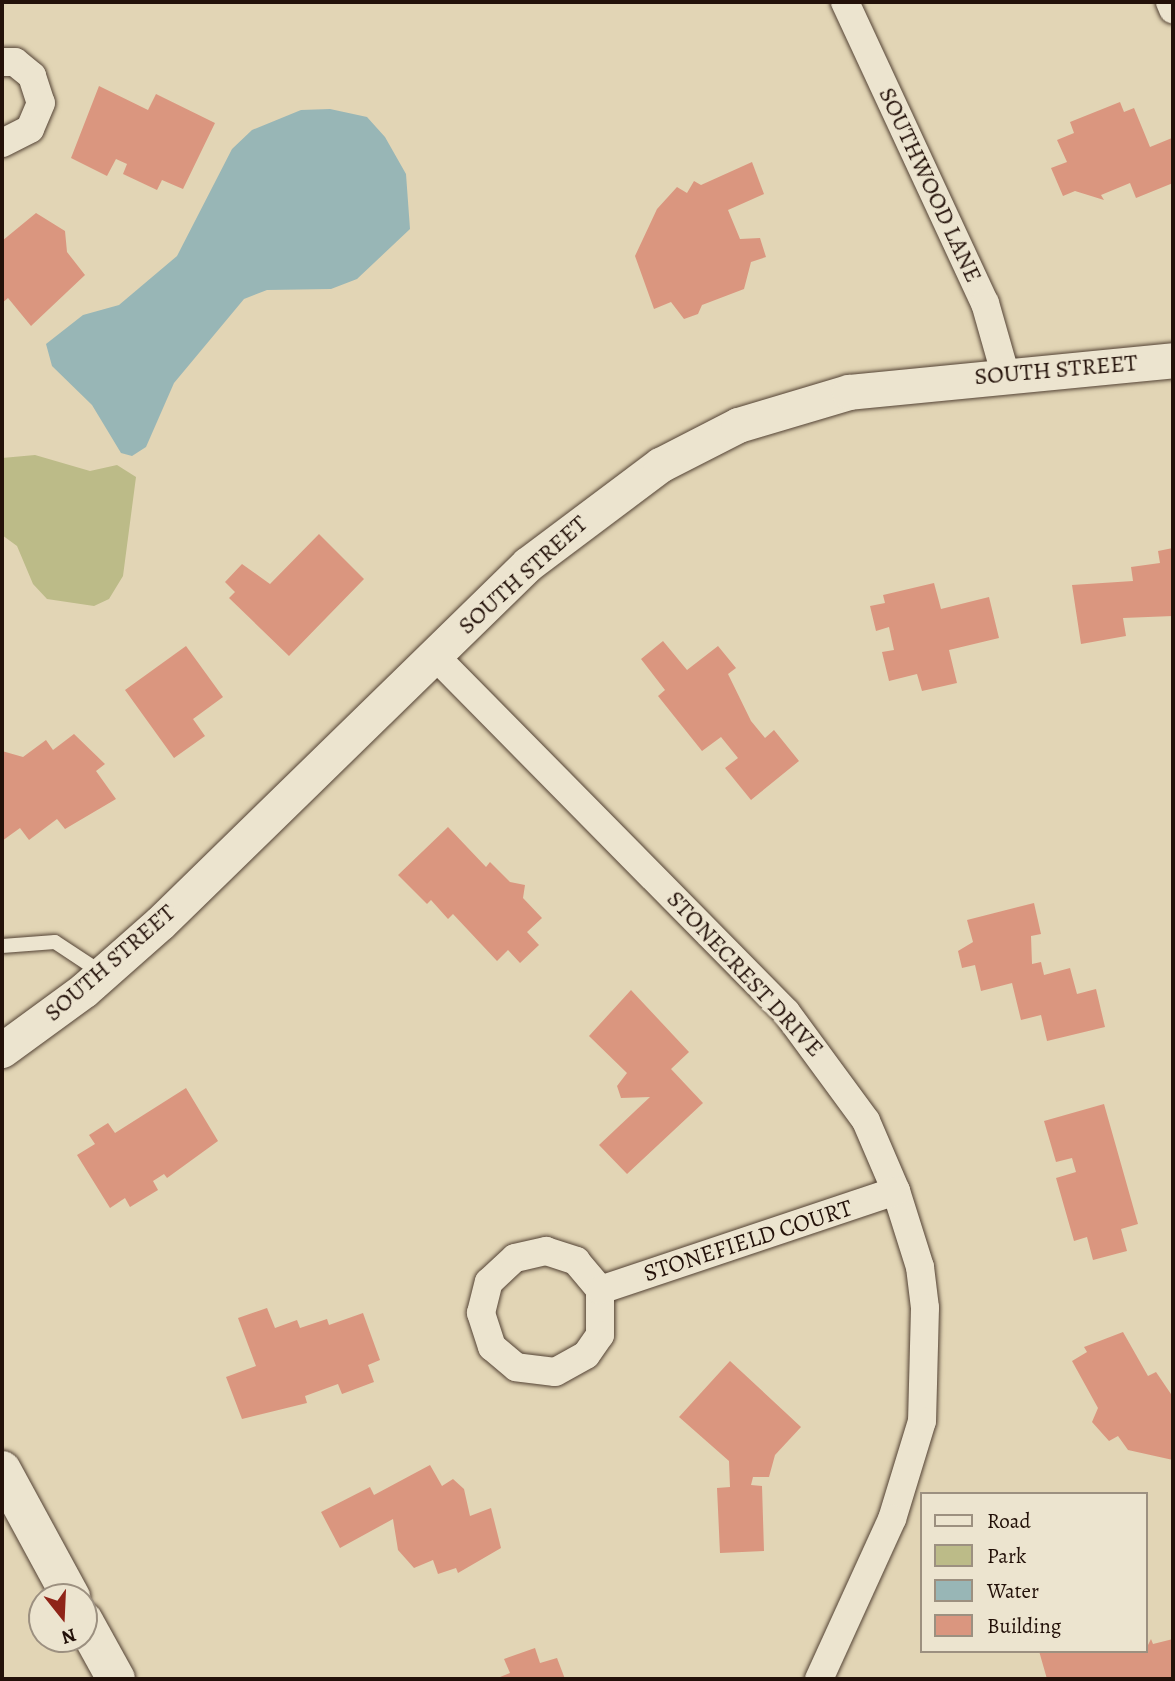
<!DOCTYPE html>
<html>
<head>
<meta charset="utf-8">
<style>
	body { margin:0 }
	#map { position:relative; width:1175px; height:1681px; overflow:hidden; background:#e2d5b5; font-family:Alegreya,serif }
	div>[style] { position:absolute }
	[style*='--x'] { left:calc(var(--x)*1px); top:calc(var(--y)*1px); width:calc(var(--w)*1px); rotate:calc(var(--a)*1deg) }
	.green>* { inset:0; background:#bcbb88 }
	.water>* { inset:0; background:#98b6b6 }
	.building>* { inset:0; background:#da967f }
	.roads { filter:drop-shadow(0 0 2px #534234) drop-shadow(0 0 2px #534234) }
	.service>* { height:14px; margin:-7px; padding:0 7px; transform-origin:7px; border-radius:7px; background:#ece4cf }
	.minor>* { height:28px; margin:-14px; padding:0 14px; transform-origin:14px; border-radius:14px; background:#ece4cf }
	.tertiary>* { height:35px; margin:-17.5px; padding:0 17.5px; transform-origin:17.5px; border-radius:17.5px; background:#ece4cf }
	.secondary>* { height:38px; margin:-19px; padding:0 19px; transform-origin:19px; border-radius:19px; background:#ece4cf }
	span { translate:-50% -50%; white-space:nowrap; text-align:center; line-height:1.15; -webkit-text-stroke:7px #ece4cf; paint-order:stroke }
	.street-label { font-size:24px; color:#231109 }
	.frame { position:absolute; inset:0; border:4px solid #231109; pointer-events:none }
	.legend { position:absolute; left:920px; top:1492px; width:228px; height:161px; box-sizing:border-box; background:#ece4cf; border:2px solid #9c9080; margin:0; padding:9px 12px; list-style:none; font-size:21px; color:#231109 }
	.legend li { display:flex; align-items:center; gap:14px; height:35px }
	.legend b { width:35px; border:2px solid #9c9080 }
	.north { position:absolute; left:28px; top:1583px; width:70px; height:70px; box-sizing:border-box; background:#ece4cf; border:2px solid #9c9080; border-radius:50%; rotate:162deg; font-size:19px; font-weight:700; line-height:28px; text-align:center; color:#231109 }
	.north::after { content:''; display:block; margin:auto; width:24px; height:32px; background:#8f2418; clip-path:polygon(50% 0,100% 100%,50% 72%,0 100%) }
</style>
</head>
<body>
<div id="map">
	<div class="green">
		<i style="clip-path:polygon(35px 455px,90px 471px,117px 465px,136px 477px,123px 576px,109px 599px,94px 606px,47px 599px,33px 584px,17px 546px,2px 535px,2px 458px)"></i>
	</div>
	<div class="water">
		<i style="clip-path:polygon(330px 109px,367px 117px,385px 137px,406px 174px,410px 229px,357px 279px,331px 289px,267px 290px,244px 299px,174px 383px,146px 447px,132px 456px,121px 453px,92px 405px,52px 366px,46px 344px,83px 315px,119px 305px,177px 256px,232px 149px,252px 130px,301px 110px)"></i>
	</div>
	<div class="building">
		<i style="clip-path:polygon(99px 86px,148px 110px,156px 94px,215px 123px,183px 189px,162px 180px,157px 190px,123px 174px,127px 164px,116px 159px,107px 176px,71px 158px)"></i>
		<i style="clip-path:polygon(1120px 102px,1124px 112px,1134px 108px,1150px 147px,1172px 138px,1173px 183px,1136px 198px,1130px 183px,1101px 195px,1104px 200px,1075px 191px,1063px 196px,1051px 168px,1067px 162px,1057px 140px,1074px 133px,1070px 122px)"></i>
		<i style="clip-path:polygon(752px 162px,764px 194px,728px 210px,740px 239px,760px 238px,766px 257px,751px 262px,744px 289px,702px 305px,698px 314px,684px 319px,671px 302px,654px 309px,635px 256px,657px 209px,677px 187px,687px 193px,694px 181px,701px 185px)"></i>
		<i style="clip-path:polygon(36px 213px,65px 231px,67px 252px,85px 275px,31px 326px,8px 298px,2px 303px,2px 241px)"></i>
		<i style="clip-path:polygon(319px 534px,364px 579px,289px 656px,229px 598px,235px 592px,225px 582px,242px 564px,270px 584px)"></i>
		<i style="clip-path:polygon(1173px 548px,1173px 616px,1123px 618px,1126px 636px,1081px 644px,1072px 585px,1133px 581px,1131px 567px,1160px 563px,1158px 551px)"></i>
		<i style="clip-path:polygon(934px 583px,941px 609px,989px 597px,999px 638px,949px 650px,957px 683px,922px 691px,917px 674px,889px 681px,882px 652px,894px 650px,889px 627px,876px 631px,870px 606px,885px 603px,883px 595px)"></i>
		<i style="clip-path:polygon(663px 641px,687px 670px,718px 646px,736px 668px,728px 674px,751px 721px,765px 738px,774px 730px,799px 761px,751px 800px,725px 768px,738px 758px,721px 737px,702px 751px,658px 696px,665px 690px,641px 659px)"></i>
		<i style="clip-path:polygon(186px 646px,223px 697px,193px 719px,205px 736px,174px 758px,125px 690px)"></i>
		<i style="clip-path:polygon(74px 734px,105px 764px,96px 771px,116px 799px,65px 829px,57px 819px,29px 840px,20px 828px,2px 841px,2px 751px,23px 757px,46px 740px,53px 750px)"></i>
		<i style="clip-path:polygon(448px 827px,486px 867px,490px 862px,510px 882px,525px 885px,523px 898px,542px 918px,527px 932px,539px 945px,520px 963px,508px 950px,497px 961px,453px 914px,448px 919px,431px 900px,427px 904px,398px 875px)"></i>
		<i style="clip-path:polygon(1034px 903px,1041px 934px,1031px 936px,1032px 964px,1041px 962px,1044px 975px,1070px 968px,1077px 994px,1096px 989px,1105px 1027px,1047px 1041px,1041px 1015px,1021px 1020px,1012px 983px,981px 991px,975px 965px,962px 968px,958px 951px,973px 942px,967px 920px)"></i>
		<i style="clip-path:polygon(631px 990px,689px 1052px,671px 1069px,703px 1103px,627px 1174px,599px 1145px,650px 1097px,621px 1098px,617px 1086px,627px 1073px,589px 1036px)"></i>
		<i style="clip-path:polygon(186px 1088px,218px 1141px,167px 1178px,164px 1174px,153px 1181px,158px 1190px,130px 1207px,125px 1198px,110px 1208px,77px 1155px,95px 1144px,89px 1135px,108px 1123px,115px 1133px)"></i>
		<i style="clip-path:polygon(1104px 1104px,1138px 1224px,1121px 1229px,1127px 1251px,1093px 1260px,1087px 1237px,1074px 1241px,1056px 1178px,1076px 1172px,1072px 1158px,1056px 1162px,1044px 1121px)"></i>
		<i style="clip-path:polygon(267px 1308px,275px 1328px,297px 1320px,300px 1328px,327px 1319px,329px 1325px,363px 1313px,380px 1360px,368px 1365px,374px 1382px,342px 1394px,338px 1384px,305px 1396px,307px 1403px,242px 1419px,226px 1377px,256px 1366px,238px 1318px)"></i>
		<i style="clip-path:polygon(1123px 1332px,1148px 1376px,1156px 1372px,1173px 1397px,1173px 1460px,1128px 1450px,1118px 1436px,1109px 1441px,1092px 1422px,1098px 1408px,1072px 1361px,1087px 1352px,1084px 1347px)"></i>
		<i style="clip-path:polygon(730px 1361px,801px 1427px,775px 1455px,769px 1477px,753px 1477px,751px 1485px,762px 1486px,764px 1551px,720px 1553px,717px 1488px,730px 1487px,729px 1461px,679px 1417px)"></i>
		<i style="clip-path:polygon(430px 1465px,442px 1486px,453px 1479px,464px 1489px,470px 1516px,491px 1508px,501px 1548px,458px 1573px,456px 1568px,438px 1574px,433px 1560px,414px 1568px,398px 1550px,393px 1519px,340px 1548px,321px 1512px,370px 1487px,374px 1495px)"></i>
		<i style="clip-path:polygon(1151px 1639px,1153px 1644px,1173px 1639px,1173px 1679px,1047px 1679px,1039px 1651px,1145px 1651px)"></i>
		<i style="clip-path:polygon(535px 1648px,540px 1663px,557px 1658px,565px 1679px,495px 1679px,510px 1673px,504px 1659px)"></i>
	</div>
	<div class="roads">
		<div class="service">
			<i style="--x:2;--y:946;--w:53;--a:-4.3"></i>
			<i style="--x:55;--y:942;--w:56;--a:33.4"></i>
		</div>
		<div class="minor">
			<i style="--x:845;--y:2;--w:332;--a:65.1"></i>
			<i style="--x:985;--y:303;--w:73;--a:74.1"></i>
			<i style="--x:1170;--y:2;--w:8;--a:67"></i>
			<i style="--x:2;--y:62;--w:13;--a:0"></i>
			<i style="--x:15;--y:62;--w:22;--a:39"></i>
			<i style="--x:32;--y:76;--w:28;--a:72"></i>
			<i style="--x:41;--y:103;--w:28;--a:113"></i>
			<i style="--x:30;--y:129;--w:31;--a:153"></i>
			<i style="--x:435;--y:656;--w:500;--a:45.4"></i>
			<i style="--x:786;--y:1012;--w:135;--a:53.7"></i>
			<i style="--x:866;--y:1121;--w:76;--a:66.8"></i>
			<i style="--x:896;--y:1191;--w:80;--a:72.5"></i>
			<i style="--x:920;--y:1267;--w:41;--a:83"></i>
			<i style="--x:925;--y:1308;--w:113;--a:91.5"></i>
			<i style="--x:922;--y:1421;--w:102;--a:107"></i>
			<i style="--x:892;--y:1519;--w:176;--a:114.5"></i>
			<i style="--x:600;--y:1290;--w:45;--a:90"></i>
			<i style="--x:600;--y:1335;--w:24;--a:125"></i>
			<i style="--x:586;--y:1355;--w:35;--a:151"></i>
			<i style="--x:555;--y:1372;--w:39;--a:-173"></i>
			<i style="--x:516;--y:1367;--w:31;--a:-140"></i>
			<i style="--x:492;--y:1347;--w:36;--a:-108"></i>
			<i style="--x:481;--y:1313;--w:32;--a:-76"></i>
			<i style="--x:489;--y:1282;--w:35;--a:-43"></i>
			<i style="--x:515;--y:1258;--w:32;--a:-13"></i>
			<i style="--x:546;--y:1251;--w:32;--a:18"></i>
			<i style="--x:576;--y:1261;--w:38;--a:50"></i>
			<i style="--x:600;--y:1290;--w:312;--a:-18.5"></i>
		</div>
		<div class="tertiary">
			<i style="--x:2;--y:1050;--w:102;--a:-36.2"></i>
			<i style="--x:84;--y:990;--w:101;--a:-41.4"></i>
			<i style="--x:160;--y:923;--w:514;--a:-44.29"></i>
			<i style="--x:528;--y:564;--w:165;--a:-36.9"></i>
			<i style="--x:660;--y:465;--w:88;--a:-27.1"></i>
			<i style="--x:738;--y:425;--w:116;--a:-16.6"></i>
			<i style="--x:849;--y:392;--w:326;--a:-5.6"></i>
		</div>
		<div class="secondary">
			<i style="--x:2;--y:1470;--w:145;--a:61.5"></i>
			<i style="--x:84;--y:1621;--w:66;--a:61.1"></i>
		</div>
	</div>
	<div class="street-label">
		<span style="left:930px;top:185px;rotate:65deg">SOUTHWOOD LANE</span>
		<span style="left:1056px;top:370px;rotate:-5deg">SOUTH STREET</span>
		<span style="left:523px;top:575px;rotate:-42deg">SOUTH STREET</span>
		<span style="left:110px;top:963px;rotate:-41deg">SOUTH STREET</span>
		<span style="left:745px;top:974px;rotate:47deg">STONECREST DRIVE</span>
		<span style="left:748px;top:1241px;rotate:-18deg">STONEFIELD COURT</span>
	</div>
	<div class="frame"></div>
	<ul class="legend">
	<li><b style="height:9px;background:#ece4cf"></b>Road</li>
	<li><b style="height:19px;background:#bcbb88"></b>Park</li>
	<li><b style="height:19px;background:#98b6b6"></b>Water</li>
	<li><b style="height:19px;background:#da967f"></b>Building</li>
	</ul>
	<div class="north">N</div>
</div>
</body>
</html>
